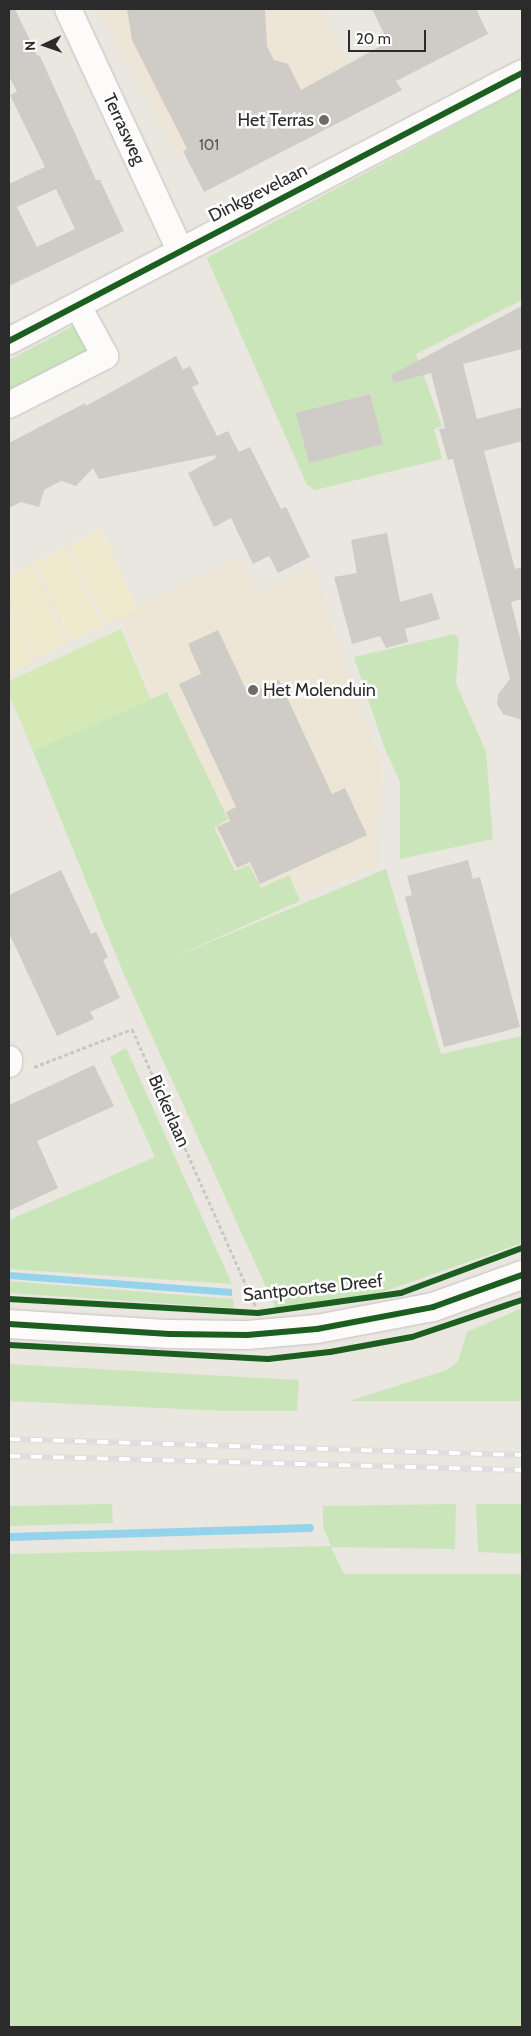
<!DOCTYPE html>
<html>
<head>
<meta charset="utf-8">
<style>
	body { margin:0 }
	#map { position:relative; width:531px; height:2036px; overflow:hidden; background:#eae6e0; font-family:Cabin,sans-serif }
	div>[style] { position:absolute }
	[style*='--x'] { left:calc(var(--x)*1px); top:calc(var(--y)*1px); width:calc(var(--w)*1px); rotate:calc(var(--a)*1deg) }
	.education>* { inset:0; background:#ede5d5 }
	.green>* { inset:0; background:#cae5b9 }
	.sand>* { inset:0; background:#efe9ce }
	.pitch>* { inset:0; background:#d5e9b6 }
	.water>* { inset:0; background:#93d3ec }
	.stream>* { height:8px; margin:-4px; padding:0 4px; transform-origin:4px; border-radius:4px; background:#93d3ec }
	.building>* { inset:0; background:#cfccc7 }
	.path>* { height:3px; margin-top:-1.5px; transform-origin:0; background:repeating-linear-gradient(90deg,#c8c8c7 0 4px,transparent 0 6.5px) }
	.roads { filter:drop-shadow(0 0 1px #c3c2c1) drop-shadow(0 0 1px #c3c2c1) }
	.street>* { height:26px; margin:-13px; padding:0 13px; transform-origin:13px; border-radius:13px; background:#fcfbfa }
	.secondary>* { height:28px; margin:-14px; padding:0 14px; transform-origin:14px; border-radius:14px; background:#fcfbfa }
	.rail>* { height:5.5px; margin-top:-2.75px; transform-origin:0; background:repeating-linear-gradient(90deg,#fff 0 11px,#dededf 0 22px); box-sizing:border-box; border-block:1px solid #dededf }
	.cycleway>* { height:6px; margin:-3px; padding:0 3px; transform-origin:3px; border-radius:3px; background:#1b5e20 }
	.dots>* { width:14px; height:14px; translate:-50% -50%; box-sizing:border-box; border:2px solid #fff; border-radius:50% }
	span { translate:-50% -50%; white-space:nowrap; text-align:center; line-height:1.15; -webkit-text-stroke:5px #fff; paint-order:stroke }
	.number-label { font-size:15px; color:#565554 }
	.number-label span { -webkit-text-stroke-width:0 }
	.poi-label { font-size:18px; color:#2b2b2b }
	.right { translate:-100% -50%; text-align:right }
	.left { translate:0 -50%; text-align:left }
	.street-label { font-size:18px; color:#2b2b2b }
	.frame { position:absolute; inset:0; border:10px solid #2b2b2b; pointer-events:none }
	.north { position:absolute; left:20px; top:20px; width:50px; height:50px; -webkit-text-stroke:4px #fff; paint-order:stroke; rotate:267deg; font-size:14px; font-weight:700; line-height:20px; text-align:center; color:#2b2b2b }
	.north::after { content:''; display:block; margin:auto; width:18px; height:22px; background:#2b2b2b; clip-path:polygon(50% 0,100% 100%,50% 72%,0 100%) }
	.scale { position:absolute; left:348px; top:30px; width:78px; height:22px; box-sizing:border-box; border:2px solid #2b2b2b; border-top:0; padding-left:6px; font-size:15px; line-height:18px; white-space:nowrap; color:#2b2b2b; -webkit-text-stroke:4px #fff; paint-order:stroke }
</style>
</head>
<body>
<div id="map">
	<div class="education">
		<i style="clip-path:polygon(98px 9px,320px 9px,349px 64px,178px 157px)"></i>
		<i style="clip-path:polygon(239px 558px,257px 593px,311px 566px,382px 764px,377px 865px,248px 919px,118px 615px)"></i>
	</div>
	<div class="green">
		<i style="clip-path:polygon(522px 89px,522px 300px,416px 354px,442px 426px,434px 429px,442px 459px,315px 490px,307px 485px,207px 258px)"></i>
		<i style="clip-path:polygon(81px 322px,97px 356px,9px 396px,9px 360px)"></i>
		<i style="clip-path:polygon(455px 634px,459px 640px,456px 683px,486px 752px,493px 839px,400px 859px,400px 782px,384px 747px,354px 657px)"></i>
		<i style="clip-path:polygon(167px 692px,228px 819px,214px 828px,235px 871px,249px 865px,261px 888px,289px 875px,300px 901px,169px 959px,386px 869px,441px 1054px,522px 1036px,522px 1243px,371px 1296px,276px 1309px,125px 977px,33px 751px)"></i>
		<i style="clip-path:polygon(126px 1048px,232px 1284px,9px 1269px,9px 1220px,155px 1157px,110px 1057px)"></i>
		<i style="clip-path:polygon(9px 1281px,233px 1299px,234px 1308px,9px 1293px)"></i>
		<i style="clip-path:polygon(522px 1308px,522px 1401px,349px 1401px,447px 1370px,458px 1361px,467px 1332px)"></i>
		<i style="clip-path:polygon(9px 1364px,299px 1380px,297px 1411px,225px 1411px,9px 1401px)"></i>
		<i style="clip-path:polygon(112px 1504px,113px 1523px,9px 1526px,9px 1506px)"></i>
		<i style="clip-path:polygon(456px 1504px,455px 1549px,331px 1547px,344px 1574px,522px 1574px,522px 2027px,9px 2027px,9px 1554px,331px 1546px,323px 1527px,323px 1506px)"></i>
		<i style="clip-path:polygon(476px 1504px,522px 1504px,522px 1554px,478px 1552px)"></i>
	</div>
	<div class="sand">
		<i style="clip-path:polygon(102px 529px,138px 609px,105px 623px,69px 545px)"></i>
		<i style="clip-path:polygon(67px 546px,103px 626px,70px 641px,34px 562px)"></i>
		<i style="clip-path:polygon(32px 564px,68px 644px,34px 659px,9px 603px,9px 576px)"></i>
		<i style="clip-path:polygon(9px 607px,34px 662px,9px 673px)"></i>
	</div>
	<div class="pitch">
		<i style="clip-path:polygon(121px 629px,151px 700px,33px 751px,9px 695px,9px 681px)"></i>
	</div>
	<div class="water">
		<i style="clip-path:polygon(9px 1272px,232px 1289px,232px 1296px,9px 1279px)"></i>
	</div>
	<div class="stream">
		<i style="--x:9;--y:1537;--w:301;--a:-1.7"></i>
	</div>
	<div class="building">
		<i style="clip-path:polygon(evenodd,9px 9px,15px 9px,37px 55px,40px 56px,96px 180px,100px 180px,124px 231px,9px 286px,9px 184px,45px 167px,10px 95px,17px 92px,9px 76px,9px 9px,56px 189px,75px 229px,37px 247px,17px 207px,56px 189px)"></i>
		<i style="clip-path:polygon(127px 9px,265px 9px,267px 46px,274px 60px,288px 64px,301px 90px,388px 42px,372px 9px,476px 9px,488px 34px,396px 81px,402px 90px,204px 192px,183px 151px,187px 149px,132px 40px)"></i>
		<i style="clip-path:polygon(522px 306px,522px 349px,463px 364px,477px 419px,522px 407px,522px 441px,484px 451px,515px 569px,522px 567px,522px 599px,511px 602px,522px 646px,522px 720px,503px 714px,497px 704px,498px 694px,510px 679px,453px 459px,448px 460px,439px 429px,445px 428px,431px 373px,394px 383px,391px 375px)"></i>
		<i style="clip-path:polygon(176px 356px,183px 370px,190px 366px,199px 384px,192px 387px,217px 436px,228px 431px,239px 452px,250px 447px,281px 509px,286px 507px,310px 557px,278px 573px,269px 556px,253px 564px,231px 518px,214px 527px,188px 473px,216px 458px,215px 455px,99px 479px,93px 468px,76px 486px,61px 481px,44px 490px,39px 507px,21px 502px,9px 508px,9px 443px,85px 403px,86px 406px)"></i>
		<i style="clip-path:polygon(370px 394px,383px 444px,309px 463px,296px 413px)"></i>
		<i style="clip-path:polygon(387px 533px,400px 602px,432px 593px,440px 619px,405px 629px,408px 642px,386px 648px,380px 636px,352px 644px,334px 577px,357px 573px,351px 540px)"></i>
		<i style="clip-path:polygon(218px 630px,248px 694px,279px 680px,332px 794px,345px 788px,367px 835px,260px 884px,250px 862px,237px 868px,217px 827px,230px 821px,226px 812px,236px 807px,179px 684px,201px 674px,188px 644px)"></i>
		<i style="clip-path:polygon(468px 860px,473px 879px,480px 877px,520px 1027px,444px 1047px,405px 897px,412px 895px,407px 876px)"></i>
		<i style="clip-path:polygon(61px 870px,91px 934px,96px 932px,108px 957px,103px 960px,120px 998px,90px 1012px,94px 1019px,57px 1036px,9px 933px,9px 895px)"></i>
		<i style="clip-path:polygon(94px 1065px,114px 1106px,37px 1141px,58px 1188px,9px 1211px,9px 1105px)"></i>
	</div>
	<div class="path">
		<i style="--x:34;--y:1067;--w:105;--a:-21.2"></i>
		<i style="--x:132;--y:1029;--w:304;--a:66"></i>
	</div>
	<div class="roads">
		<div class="street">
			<i style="--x:68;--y:9;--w:266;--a:65.1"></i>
			<i style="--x:9;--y:341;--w:579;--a:-27.58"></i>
			<i style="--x:9;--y:405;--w:108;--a:-27"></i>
			<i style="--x:105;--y:356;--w:57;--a:-118.4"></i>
			<i style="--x:9;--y:1059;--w:5;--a:90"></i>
		</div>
		<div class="secondary">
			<i style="--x:9;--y:1324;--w:161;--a:3.6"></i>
			<i style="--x:170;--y:1334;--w:77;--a:0.7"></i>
			<i style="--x:247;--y:1335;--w:70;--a:-4.9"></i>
			<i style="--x:317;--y:1329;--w:118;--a:-10.7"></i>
			<i style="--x:433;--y:1307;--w:95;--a:-19.8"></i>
		</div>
	</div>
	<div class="rail">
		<i style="--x:9;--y:1439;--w:513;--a:1.79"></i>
		<i style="--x:9;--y:1456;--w:513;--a:1.56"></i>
	</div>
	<div class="cycleway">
		<i style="--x:9;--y:341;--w:579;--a:-27.58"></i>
		<i style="--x:9;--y:1299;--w:249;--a:3.2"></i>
		<i style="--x:258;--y:1313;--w:144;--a:-8"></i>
		<i style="--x:401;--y:1293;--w:129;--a:-20.4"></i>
		<i style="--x:9;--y:1324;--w:161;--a:3.6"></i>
		<i style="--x:170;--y:1334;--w:77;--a:0.7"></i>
		<i style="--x:247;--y:1335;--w:70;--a:-4.9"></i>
		<i style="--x:317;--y:1329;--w:118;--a:-10.7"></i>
		<i style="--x:433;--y:1307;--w:95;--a:-19.8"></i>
		<i style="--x:9;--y:1345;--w:259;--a:3.1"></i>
		<i style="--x:268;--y:1359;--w:62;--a:-6.4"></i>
		<i style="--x:330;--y:1352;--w:83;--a:-10.4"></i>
		<i style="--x:412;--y:1337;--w:116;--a:-18.6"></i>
	</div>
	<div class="dots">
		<i style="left:324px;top:120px;background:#6e6c6a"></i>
		<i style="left:253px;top:690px;background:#6e6c6a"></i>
	</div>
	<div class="number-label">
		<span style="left:209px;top:146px">101</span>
	</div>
	<div class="poi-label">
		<span class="right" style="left:314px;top:120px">Het Terras</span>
		<span class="left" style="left:263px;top:690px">Het Molenduin</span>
	</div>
	<div class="street-label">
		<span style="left:124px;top:129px;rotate:65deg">Terrasweg</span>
		<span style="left:258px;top:193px;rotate:-27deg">Dinkgrevelaan</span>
		<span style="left:169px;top:1111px;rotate:66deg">Bickerlaan</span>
		<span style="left:313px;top:1288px;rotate:-6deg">Santpoortse Dreef</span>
	</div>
	<div class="frame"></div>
	<div class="north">N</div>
	<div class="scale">20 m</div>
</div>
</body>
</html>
